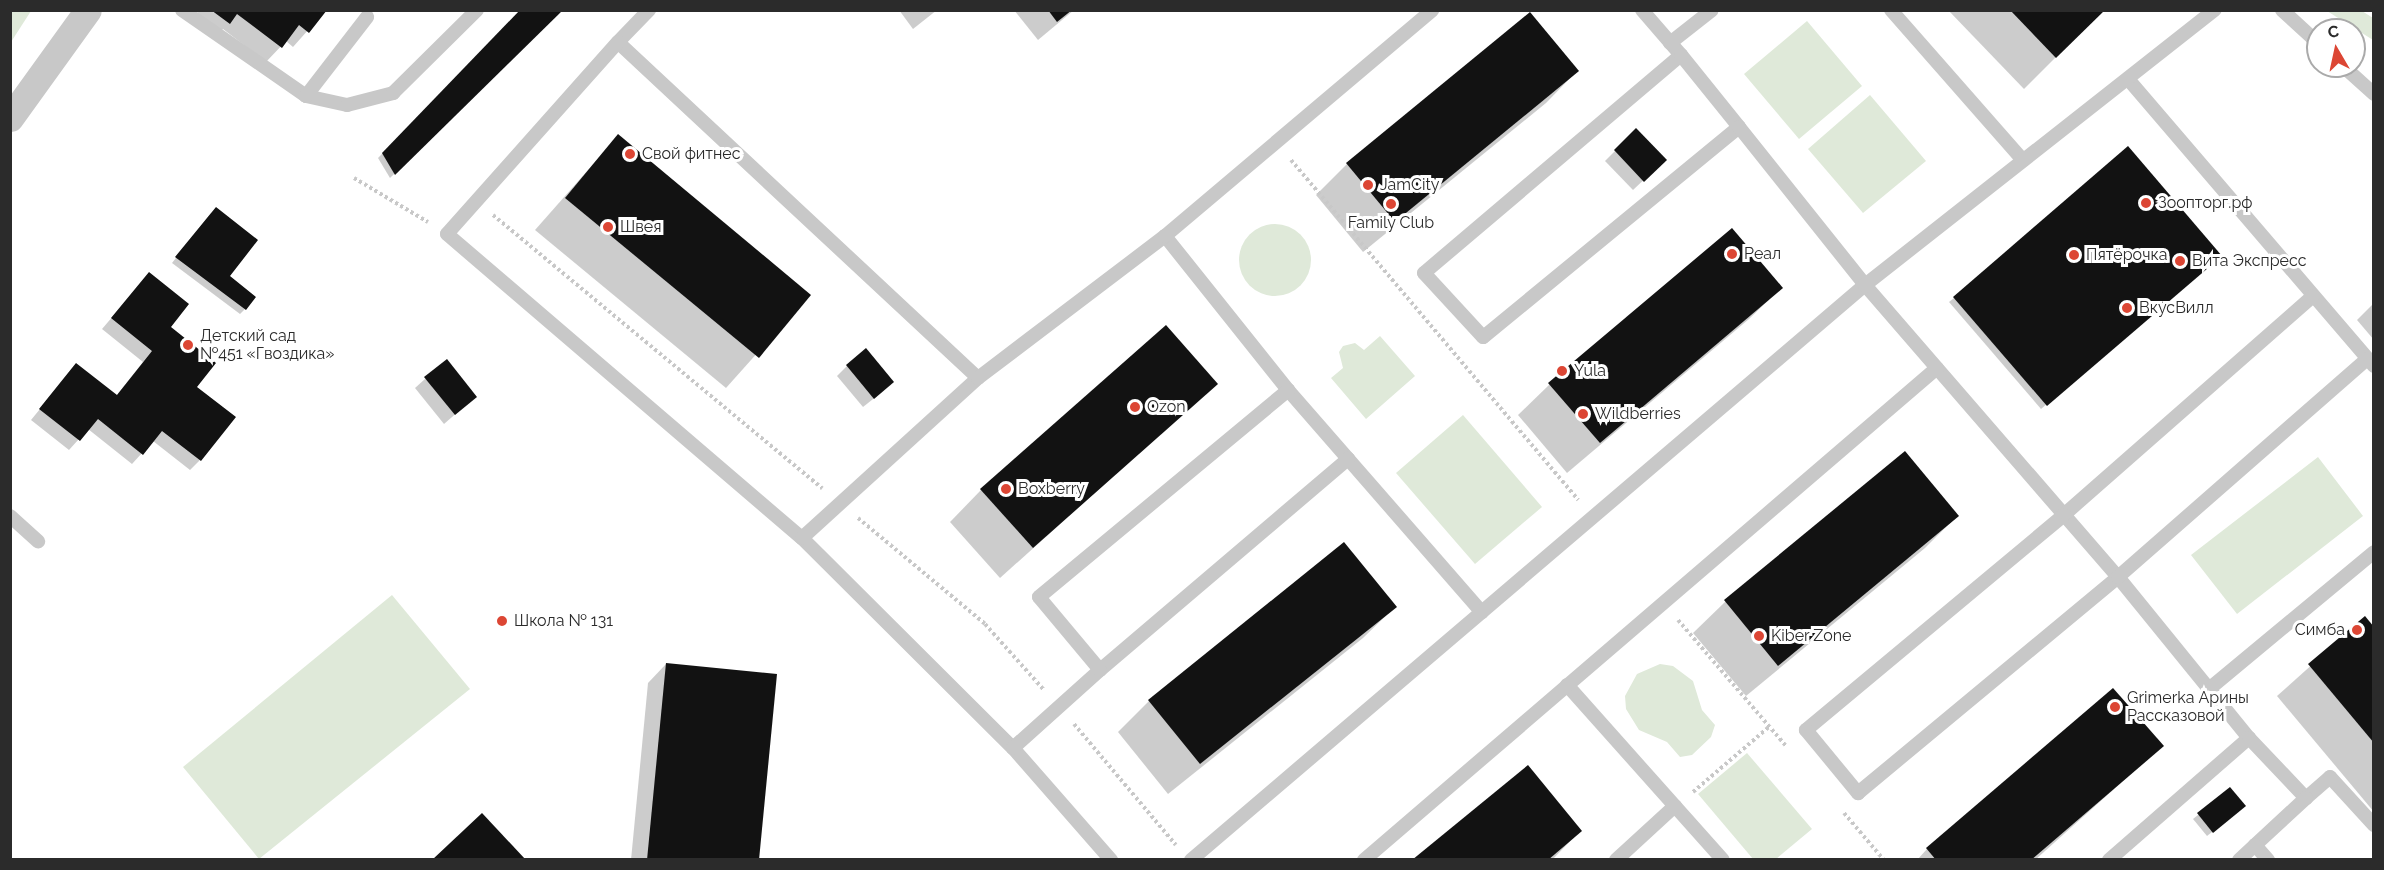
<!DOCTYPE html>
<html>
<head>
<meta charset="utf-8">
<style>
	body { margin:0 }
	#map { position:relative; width:2384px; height:870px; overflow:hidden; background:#fff; font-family:Raleway,sans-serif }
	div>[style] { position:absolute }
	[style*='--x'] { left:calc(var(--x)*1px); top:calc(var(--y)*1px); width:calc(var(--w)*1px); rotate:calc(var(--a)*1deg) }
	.green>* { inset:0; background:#dfe9d9 }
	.round { border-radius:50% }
	.shadow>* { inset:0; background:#0003 }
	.building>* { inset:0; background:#121212 }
	.path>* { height:4px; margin-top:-2px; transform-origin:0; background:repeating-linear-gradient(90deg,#c8c8c8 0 3px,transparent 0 6px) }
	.lane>* { height:14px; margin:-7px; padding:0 7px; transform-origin:7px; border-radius:7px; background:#c8c8c8 }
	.street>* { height:27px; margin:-13.5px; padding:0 13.5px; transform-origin:13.5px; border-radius:13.5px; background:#c8c8c8 }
	.dots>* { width:16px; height:16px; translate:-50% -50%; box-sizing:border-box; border:3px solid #fff; border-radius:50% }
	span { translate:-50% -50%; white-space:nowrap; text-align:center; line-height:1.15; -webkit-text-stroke:6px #fff; paint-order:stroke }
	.poi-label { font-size:16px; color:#2b2b2b }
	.left { translate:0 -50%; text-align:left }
	.right { translate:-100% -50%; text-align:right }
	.frame { position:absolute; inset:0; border:12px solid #2b2b2b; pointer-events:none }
	.north { position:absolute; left:2306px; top:18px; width:60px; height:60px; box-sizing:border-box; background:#fff; border:2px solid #aaa; border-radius:50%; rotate:351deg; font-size:16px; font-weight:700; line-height:24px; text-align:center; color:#2b2b2b }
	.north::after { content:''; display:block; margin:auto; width:21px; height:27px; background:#dc4634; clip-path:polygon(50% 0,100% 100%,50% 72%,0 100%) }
</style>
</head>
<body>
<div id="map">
	<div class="green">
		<i style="clip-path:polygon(11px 10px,31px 11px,11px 42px,10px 11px)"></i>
		<i style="clip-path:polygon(2327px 11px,2362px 11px,2373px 18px,2373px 40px)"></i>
		<i style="clip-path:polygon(1807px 21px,1862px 86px,1799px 139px,1744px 74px)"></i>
		<i style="clip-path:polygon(1870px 95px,1926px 161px,1863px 213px,1808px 149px)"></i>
		<i class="round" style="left:1239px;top:224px;width:72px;height:72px"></i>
		<i style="clip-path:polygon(1380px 336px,1415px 376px,1366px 419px,1331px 378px,1343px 368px,1339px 352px,1343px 346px,1355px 343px,1364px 350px)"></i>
		<i style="clip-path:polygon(1463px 415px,1542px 507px,1475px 564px,1396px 473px)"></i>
		<i style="clip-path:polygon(2318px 457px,2363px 516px,2237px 614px,2191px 555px)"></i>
		<i style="clip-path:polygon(392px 595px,470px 689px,259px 859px,183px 767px)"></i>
		<i style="clip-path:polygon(1660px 664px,1673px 666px,1693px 681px,1702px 710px,1715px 725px,1711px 737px,1692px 755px,1680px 757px,1667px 742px,1639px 730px,1626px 709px,1625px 696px,1637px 674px)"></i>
		<i style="clip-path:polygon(1747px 753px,1812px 829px,1776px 859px,1753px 859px,1698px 794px)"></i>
	</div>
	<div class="shadow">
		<i style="clip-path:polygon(522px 10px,561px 10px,390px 178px,378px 158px)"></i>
		<i style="clip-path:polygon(899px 10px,937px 10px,913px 29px)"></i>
		<i style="clip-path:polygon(1014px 10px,1074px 10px,1038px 40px)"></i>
		<i style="clip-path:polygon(1948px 10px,2103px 10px,2024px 89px)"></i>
		<i style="clip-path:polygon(199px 11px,199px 10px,325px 11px,293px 47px,286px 41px,266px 62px,223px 29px,214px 38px,192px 21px)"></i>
		<i style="clip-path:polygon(1577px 71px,1546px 103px,1363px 252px,1316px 195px,1347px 164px)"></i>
		<i style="clip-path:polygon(1636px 130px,1665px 160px,1633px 190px,1605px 161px)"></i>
		<i style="clip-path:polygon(618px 136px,809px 295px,726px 388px,535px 230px)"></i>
		<i style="clip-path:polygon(211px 213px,228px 276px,245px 309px,240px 314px,172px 263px)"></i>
		<i style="clip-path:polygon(2215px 261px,2041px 409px,1949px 302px,1954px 298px)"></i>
		<i style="clip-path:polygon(149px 274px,195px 387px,200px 460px,190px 470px,153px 441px,132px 464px,88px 429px,69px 450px,31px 420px,76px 365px,116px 396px,143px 362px,102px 329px)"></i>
		<i style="clip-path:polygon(1781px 288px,1749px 319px,1567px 473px,1518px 415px,1550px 384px)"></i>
		<i style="clip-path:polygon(2374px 303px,2374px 340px,2357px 320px)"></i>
		<i style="clip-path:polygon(847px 366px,882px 392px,863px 407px,837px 376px)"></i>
		<i style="clip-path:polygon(425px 379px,475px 397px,444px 424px,415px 388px)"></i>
		<i style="clip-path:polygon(1216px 384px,1000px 578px,950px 522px,981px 490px)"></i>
		<i style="clip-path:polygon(1904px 454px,1957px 516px,1925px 548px,1746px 696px,1693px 633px,1725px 602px)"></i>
		<i style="clip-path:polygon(1395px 607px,1363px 638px,1168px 794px,1118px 732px,1149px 701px)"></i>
		<i style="clip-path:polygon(2364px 618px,2374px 629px,2374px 812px,2277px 696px)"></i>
		<i style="clip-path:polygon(666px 664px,758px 860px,631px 860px,648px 683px)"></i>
		<i style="clip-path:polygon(2162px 746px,2035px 860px,1917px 860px,1927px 849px)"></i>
		<i style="clip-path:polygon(2230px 789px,2239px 811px,2207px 836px,2193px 819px)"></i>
		<i style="clip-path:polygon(1580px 831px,1552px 860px,1414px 860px)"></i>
	</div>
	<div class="building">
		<i style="clip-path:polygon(211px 10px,327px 10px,309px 33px,299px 25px,282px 48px,237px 14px,230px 24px)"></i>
		<i style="clip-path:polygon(520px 10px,563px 10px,395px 175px,382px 153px)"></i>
		<i style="clip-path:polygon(1048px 10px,1072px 10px,1057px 22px)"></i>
		<i style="clip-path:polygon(2010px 10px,2105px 10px,2056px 58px)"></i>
		<i style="clip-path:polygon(1530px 12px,1579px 71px,1395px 222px,1346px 163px)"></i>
		<i style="clip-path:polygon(1636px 128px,1667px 160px,1644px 182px,1614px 150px)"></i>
		<i style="clip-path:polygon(618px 134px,811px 295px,759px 358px,565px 198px)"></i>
		<i style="clip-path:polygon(2128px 146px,2222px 256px,2047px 406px,1953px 297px)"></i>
		<i style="clip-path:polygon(216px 207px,258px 240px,230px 276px,256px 297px,246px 310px,175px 257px)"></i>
		<i style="clip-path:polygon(1732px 228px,1783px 288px,1600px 443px,1548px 383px)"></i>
		<i style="clip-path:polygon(149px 272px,189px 304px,171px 327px,216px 363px,197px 387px,236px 417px,201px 461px,162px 431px,143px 455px,98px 419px,80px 441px,39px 409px,76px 363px,117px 395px,152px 351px,111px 318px)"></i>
		<i style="clip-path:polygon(1166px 325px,1218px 384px,1033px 548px,980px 489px)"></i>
		<i style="clip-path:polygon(866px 348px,894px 382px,874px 399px,846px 365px)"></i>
		<i style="clip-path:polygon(447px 359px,477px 397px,455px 415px,424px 377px)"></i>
		<i style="clip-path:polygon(1905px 451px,1959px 516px,1778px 666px,1724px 600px)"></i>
		<i style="clip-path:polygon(1344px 542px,1397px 607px,1200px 764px,1148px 700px)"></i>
		<i style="clip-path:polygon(2365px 616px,2374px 627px,2374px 743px,2308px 664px)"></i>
		<i style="clip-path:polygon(666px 663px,777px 674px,759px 860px,647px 860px)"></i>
		<i style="clip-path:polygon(2113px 688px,2164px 746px,2031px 860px,1936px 860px,1926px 848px)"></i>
		<i style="clip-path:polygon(1528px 765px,1582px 831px,1548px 860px,1412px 860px)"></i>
		<i style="clip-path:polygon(2230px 787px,2246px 806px,2213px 833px,2197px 813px)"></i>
		<i style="clip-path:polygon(482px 813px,526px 860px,432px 860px)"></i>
	</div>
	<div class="path">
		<i style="--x:1291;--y:160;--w:445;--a:49.8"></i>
		<i style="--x:354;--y:178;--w:86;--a:30.7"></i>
		<i style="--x:493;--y:215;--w:428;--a:39.7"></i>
		<i style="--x:858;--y:518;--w:165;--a:39.8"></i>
		<i style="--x:985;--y:624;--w:89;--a:48.2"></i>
		<i style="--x:1678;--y:620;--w:166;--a:49.4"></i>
		<i style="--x:1074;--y:724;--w:158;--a:49.9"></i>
		<i style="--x:1693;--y:792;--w:101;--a:-40.6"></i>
		<i style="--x:1844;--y:813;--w:62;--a:49.6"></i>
	</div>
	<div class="lane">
		<i style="--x:182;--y:10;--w:151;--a:34.7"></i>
		<i style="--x:306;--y:96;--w:42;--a:12.4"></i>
		<i style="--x:347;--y:105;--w:48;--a:-14.6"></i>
		<i style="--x:393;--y:93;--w:118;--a:-44.7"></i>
		<i style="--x:1642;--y:10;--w:60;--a:49.1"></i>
		<i style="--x:1891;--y:10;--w:200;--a:48.7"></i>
		<i style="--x:2282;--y:10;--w:49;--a:42.5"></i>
		<i style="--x:618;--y:42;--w:45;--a:-45.9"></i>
		<i style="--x:1670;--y:43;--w:53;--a:-38.2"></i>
		<i style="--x:2343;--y:66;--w:42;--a:42.1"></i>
		<i style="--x:2128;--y:79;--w:378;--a:49.4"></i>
		<i style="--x:306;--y:96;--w:100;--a:-52.3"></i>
		<i style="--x:1739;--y:127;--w:331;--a:140.6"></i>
		<i style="--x:1483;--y:337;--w:87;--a:-132.7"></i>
		<i style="--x:1424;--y:273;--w:337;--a:-40.3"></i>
		<i style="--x:1681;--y:55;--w:92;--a:51.1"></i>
		<i style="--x:1739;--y:127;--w:202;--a:51.4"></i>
		<i style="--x:1865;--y:285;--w:386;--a:49.1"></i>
		<i style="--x:2118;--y:577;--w:208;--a:50.9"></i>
		<i style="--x:1165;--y:236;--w:197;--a:51.4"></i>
		<i style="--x:1288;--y:390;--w:295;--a:48.9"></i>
		<i style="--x:2313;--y:296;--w:332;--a:138.7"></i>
		<i style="--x:2064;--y:515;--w:336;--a:140.2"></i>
		<i style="--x:1806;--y:730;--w:82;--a:50.5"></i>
		<i style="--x:1858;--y:793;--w:338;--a:-39.7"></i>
		<i style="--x:2118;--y:577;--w:331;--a:-41.2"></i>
		<i style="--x:978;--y:378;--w:492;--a:-137"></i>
		<i style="--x:618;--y:42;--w:257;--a:131.7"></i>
		<i style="--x:447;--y:234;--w:467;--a:40.6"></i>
		<i style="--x:802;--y:538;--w:298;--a:44.9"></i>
		<i style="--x:1013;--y:748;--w:149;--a:48.8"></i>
		<i style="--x:10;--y:516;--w:38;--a:42"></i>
		<i style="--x:802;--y:538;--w:238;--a:-42.3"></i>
		<i style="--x:978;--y:378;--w:235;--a:-37.2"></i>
		<i style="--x:1165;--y:236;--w:350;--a:-40.2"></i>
		<i style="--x:1100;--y:670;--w:326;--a:-40.4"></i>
		<i style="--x:1567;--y:685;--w:234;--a:48.3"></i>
		<i style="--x:2209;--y:689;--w:214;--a:-39.7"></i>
		<i style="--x:1013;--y:748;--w:117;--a:-41.9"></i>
		<i style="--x:1100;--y:670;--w:95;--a:-129.9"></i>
		<i style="--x:1039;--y:597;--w:324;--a:-39.7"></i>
		<i style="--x:2306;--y:798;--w:32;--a:-41"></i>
		<i style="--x:2330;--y:777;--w:65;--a:47.5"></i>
		<i style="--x:1191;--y:860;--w:886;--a:-40.47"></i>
		<i style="--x:1865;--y:285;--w:445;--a:-38.2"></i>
		<i style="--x:1364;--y:860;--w:755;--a:-40.65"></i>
		<i style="--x:1616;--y:860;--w:80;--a:-42.5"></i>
		<i style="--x:2109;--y:860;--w:186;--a:-41.1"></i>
		<i style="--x:2249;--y:738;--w:83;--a:46.5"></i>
		<i style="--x:2306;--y:798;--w:69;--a:137.3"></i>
		<i style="--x:2239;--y:860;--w:22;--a:-43"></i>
		<i style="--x:2255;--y:845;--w:20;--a:49"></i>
	</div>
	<div class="street">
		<i style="--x:10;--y:118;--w:133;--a:-54.2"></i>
	</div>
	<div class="dots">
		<i style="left:630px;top:154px;background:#dc4634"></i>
		<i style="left:1368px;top:185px;background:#dc4634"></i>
		<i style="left:2146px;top:203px;background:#dc4634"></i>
		<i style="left:1391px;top:204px;background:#dc4634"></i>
		<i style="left:608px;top:227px;background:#dc4634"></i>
		<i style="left:1732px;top:254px;background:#dc4634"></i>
		<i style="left:2074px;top:255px;background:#dc4634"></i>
		<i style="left:2180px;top:261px;background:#dc4634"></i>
		<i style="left:2127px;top:308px;background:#dc4634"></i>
		<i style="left:188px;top:345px;background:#dc4634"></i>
		<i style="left:1562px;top:371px;background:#dc4634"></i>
		<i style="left:1135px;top:407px;background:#dc4634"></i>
		<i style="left:1583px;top:414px;background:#dc4634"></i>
		<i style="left:1006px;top:489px;background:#dc4634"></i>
		<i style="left:502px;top:621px;background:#dc4634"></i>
		<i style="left:2357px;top:630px;background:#dc4634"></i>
		<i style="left:1759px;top:636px;background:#dc4634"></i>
		<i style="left:2115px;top:707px;background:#dc4634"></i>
	</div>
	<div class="poi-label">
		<span class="left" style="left:642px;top:154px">Свой фитнес</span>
		<span class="left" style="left:1380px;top:185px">JamCity</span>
		<span class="left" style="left:2158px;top:203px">Зоопторг.рф</span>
		<span style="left:1391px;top:223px">Family Club</span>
		<span class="left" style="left:620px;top:227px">Швея</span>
		<span class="left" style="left:1744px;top:254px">Реал</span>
		<span class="left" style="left:2086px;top:255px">Пятёрочка</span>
		<span class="left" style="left:2192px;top:261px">Вита Экспресс</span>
		<span class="left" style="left:2139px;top:308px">ВкусВилл</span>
		<span class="left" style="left:200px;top:345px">Детский сад<br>№451 «Гвоздика»</span>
		<span class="left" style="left:1574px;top:371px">Yula</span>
		<span class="left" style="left:1147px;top:407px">Ozon</span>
		<span class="left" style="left:1595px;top:414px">Wildberries</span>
		<span class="left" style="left:1018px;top:489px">Boxberry</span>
		<span class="left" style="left:514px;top:621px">Школа № 131</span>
		<span class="right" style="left:2345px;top:630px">Симба</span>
		<span class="left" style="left:1771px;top:636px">Kiber Zone</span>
		<span class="left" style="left:2127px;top:707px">Grimerka Арины<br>Рассказовой</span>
	</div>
	<div class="frame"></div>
	<div class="north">С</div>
</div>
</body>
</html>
